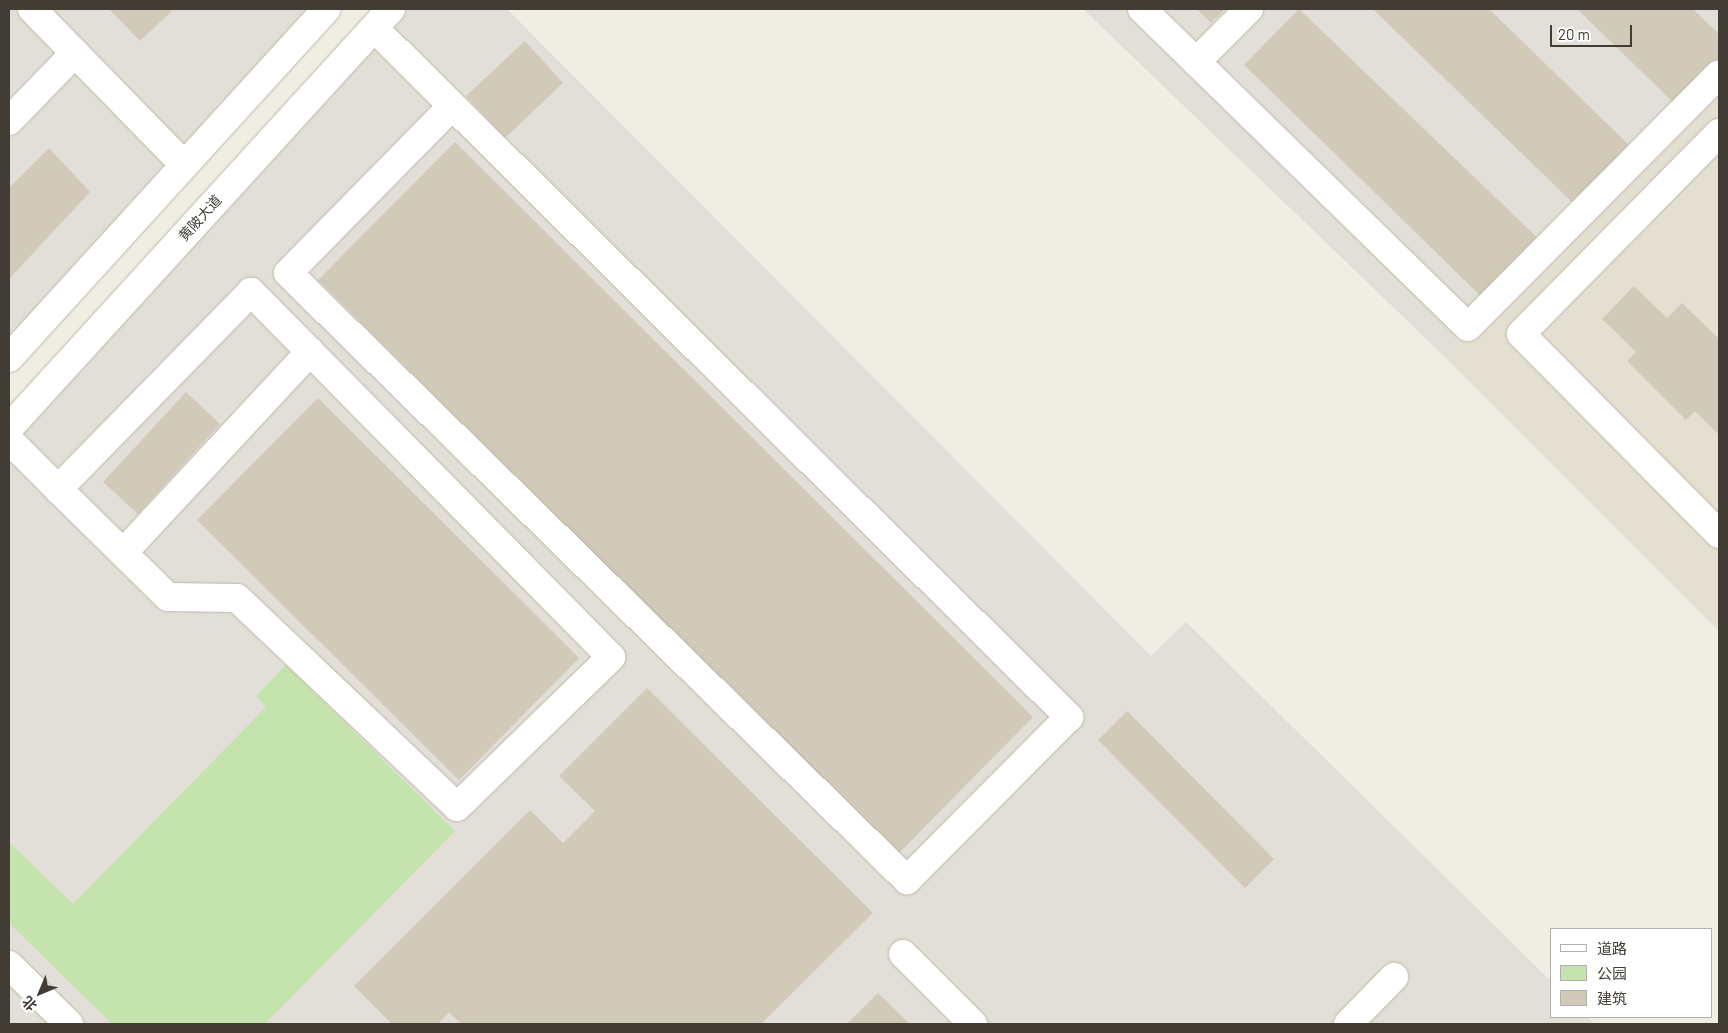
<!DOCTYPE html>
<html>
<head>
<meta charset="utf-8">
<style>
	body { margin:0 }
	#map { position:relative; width:1728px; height:1033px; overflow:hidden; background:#f0ede3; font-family:Barlow,"Noto Sans SC",sans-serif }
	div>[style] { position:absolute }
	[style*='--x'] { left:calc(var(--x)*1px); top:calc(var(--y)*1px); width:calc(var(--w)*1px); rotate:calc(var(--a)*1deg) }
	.residential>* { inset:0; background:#e4e0d1 }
	.industrial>* { inset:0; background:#e2dfd8 }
	.green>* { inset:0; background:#c5e3ad }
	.building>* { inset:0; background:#d1cab9 }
	.roads { filter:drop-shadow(0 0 1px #beb9a9) drop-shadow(0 0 1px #beb9a9) }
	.minor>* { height:28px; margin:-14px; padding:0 14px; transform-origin:14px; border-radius:14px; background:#fff }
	span { translate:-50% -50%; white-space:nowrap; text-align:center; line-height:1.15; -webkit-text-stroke:4px #fff; paint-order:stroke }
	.street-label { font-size:14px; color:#413d34 }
	.frame { position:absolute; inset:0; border:10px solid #413d34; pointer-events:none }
	.legend { position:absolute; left:1550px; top:928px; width:162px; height:90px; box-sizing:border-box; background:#fff; border:1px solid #b3b1ae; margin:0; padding:6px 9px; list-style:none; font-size:15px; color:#413d34 }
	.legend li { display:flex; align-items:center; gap:10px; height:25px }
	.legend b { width:25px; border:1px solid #b3b1ae }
	.north { position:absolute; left:15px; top:968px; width:50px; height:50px; -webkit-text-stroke:4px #fff; paint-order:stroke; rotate:225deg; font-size:14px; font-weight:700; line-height:20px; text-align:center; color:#413d34 }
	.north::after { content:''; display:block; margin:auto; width:18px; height:22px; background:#413d34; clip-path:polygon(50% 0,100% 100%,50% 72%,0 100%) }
	.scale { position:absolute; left:1550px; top:25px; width:82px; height:22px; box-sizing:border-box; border:2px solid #413d34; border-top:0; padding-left:6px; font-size:15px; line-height:18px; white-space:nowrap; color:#413d34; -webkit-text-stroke:4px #fff; paint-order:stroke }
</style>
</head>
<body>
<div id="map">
	<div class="residential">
		<i style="clip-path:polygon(1719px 97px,1719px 631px,1447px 359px)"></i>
	</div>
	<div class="industrial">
		<i style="clip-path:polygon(9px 9px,327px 9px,9px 358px)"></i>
		<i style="clip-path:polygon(391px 9px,507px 9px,1151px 656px,1186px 622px,1552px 982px,1552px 1017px,1587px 1017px,1595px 1024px,9px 1024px,9px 428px)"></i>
		<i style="clip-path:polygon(1083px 9px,1719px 9px,1719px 97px,1447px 359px)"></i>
	</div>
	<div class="green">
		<i style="clip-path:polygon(286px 665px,455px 831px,265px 1024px,112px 1024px,9px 923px,9px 842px,73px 904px,266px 707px,256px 696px)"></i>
	</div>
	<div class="building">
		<i style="clip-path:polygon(109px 9px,174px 9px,140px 41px)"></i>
		<i style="clip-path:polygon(1197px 9px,1225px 9px,1211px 23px)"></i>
		<i style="clip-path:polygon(1299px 9px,1547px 247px,1490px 305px,1244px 65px)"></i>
		<i style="clip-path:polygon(1373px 9px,1489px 9px,1633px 149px,1577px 207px)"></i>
		<i style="clip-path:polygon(1577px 9px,1693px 9px,1719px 34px,1719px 60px,1676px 105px)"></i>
		<i style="clip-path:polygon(525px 41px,563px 83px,505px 138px,466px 96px)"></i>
		<i style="clip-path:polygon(455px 142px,1033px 717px,897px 855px,318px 280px)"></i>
		<i style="clip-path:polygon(49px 148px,90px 192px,9px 279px,9px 188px)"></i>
		<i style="clip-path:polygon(1634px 286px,1667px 318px,1682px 303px,1719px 339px,1719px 435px,1695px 411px,1686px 420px,1627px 361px,1636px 352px,1602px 319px)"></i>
		<i style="clip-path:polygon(186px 392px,220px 424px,138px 514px,103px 482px)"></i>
		<i style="clip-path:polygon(318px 398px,579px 658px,459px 780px,197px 520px)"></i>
		<i style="clip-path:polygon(647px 688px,873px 913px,761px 1024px,461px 1024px,449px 1012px,438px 1024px,392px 1024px,354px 986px,530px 810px,563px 843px,595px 811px,559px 776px)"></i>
		<i style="clip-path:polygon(1127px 711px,1274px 859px,1245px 888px,1098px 740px)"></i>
		<i style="clip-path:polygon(878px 993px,910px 1024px,847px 1024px)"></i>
	</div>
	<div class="roads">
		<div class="minor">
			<i style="--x:32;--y:9;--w:218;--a:45.7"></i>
			<i style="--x:1142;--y:9;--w:455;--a:44.3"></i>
			<i style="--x:1468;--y:327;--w:356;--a:-45.2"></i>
			<i style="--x:374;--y:28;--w:979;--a:44.75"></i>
			<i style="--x:1069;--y:717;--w:230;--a:134.8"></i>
			<i style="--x:907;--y:880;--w:867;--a:-135.56"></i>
			<i style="--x:288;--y:273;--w:234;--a:-45.5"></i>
			<i style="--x:1196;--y:62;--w:75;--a:-45"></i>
			<i style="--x:9;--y:121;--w:95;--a:-45.9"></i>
			<i style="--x:1719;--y:133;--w:282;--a:134.6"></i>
			<i style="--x:1521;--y:334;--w:281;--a:45.3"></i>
			<i style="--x:9;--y:358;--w:472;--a:-47.7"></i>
			<i style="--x:9;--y:428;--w:567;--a:-47.64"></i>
			<i style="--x:9;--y:440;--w:69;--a:45"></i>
			<i style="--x:58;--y:489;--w:154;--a:44.5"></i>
			<i style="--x:168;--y:597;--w:69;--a:0.8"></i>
			<i style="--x:237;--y:598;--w:303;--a:43.5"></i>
			<i style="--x:457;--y:807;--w:215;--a:-44.2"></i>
			<i style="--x:611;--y:657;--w:513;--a:-134.6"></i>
			<i style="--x:251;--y:292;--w:276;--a:134.4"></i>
			<i style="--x:123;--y:553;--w:275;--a:-47.1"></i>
			<i style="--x:903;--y:954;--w:99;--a:45"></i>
			<i style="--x:9;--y:965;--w:84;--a:44.5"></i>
			<i style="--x:1348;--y:1024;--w:66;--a:-45.6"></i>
		</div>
	</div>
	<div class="street-label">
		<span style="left:200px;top:218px;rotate:-48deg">黄陂大道</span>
	</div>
	<div class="frame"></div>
	<ul class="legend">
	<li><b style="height:6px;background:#fff"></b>道路</li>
	<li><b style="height:14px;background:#c5e3ad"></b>公园</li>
	<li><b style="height:14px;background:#d1cab9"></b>建筑</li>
	</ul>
	<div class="north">北</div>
	<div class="scale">20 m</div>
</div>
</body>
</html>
